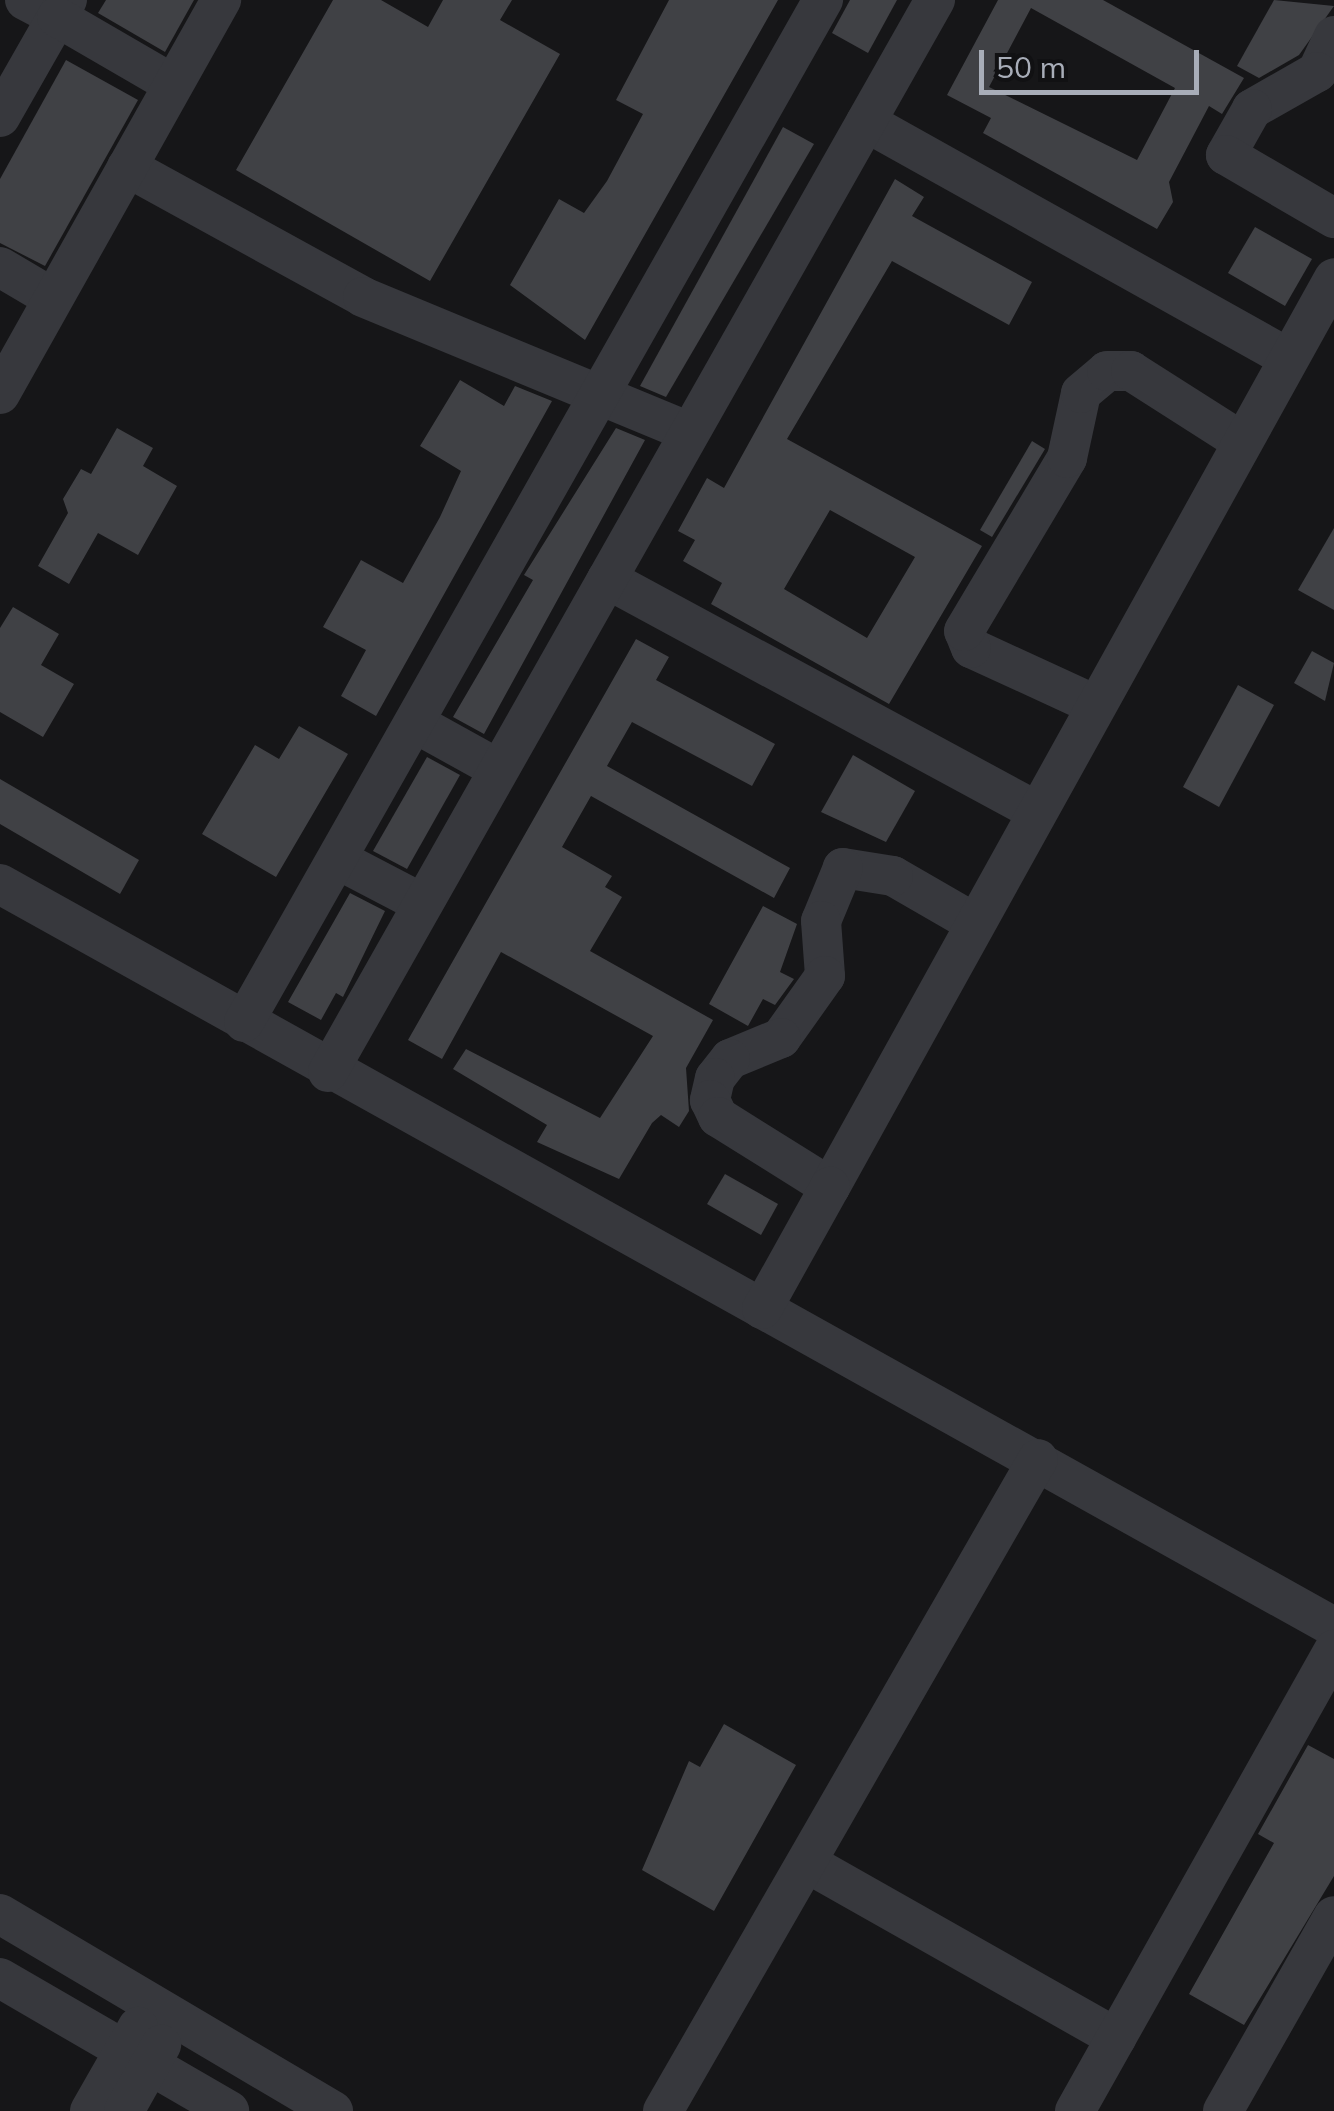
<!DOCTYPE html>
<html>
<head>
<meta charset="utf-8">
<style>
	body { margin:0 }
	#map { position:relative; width:1334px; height:2111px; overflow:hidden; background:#161618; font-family:Mulish,sans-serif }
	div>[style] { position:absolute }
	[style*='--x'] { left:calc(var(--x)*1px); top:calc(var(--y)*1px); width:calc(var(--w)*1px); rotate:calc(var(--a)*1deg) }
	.building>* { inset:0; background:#404145 }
	.minor>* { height:40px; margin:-20px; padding:0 20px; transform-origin:20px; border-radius:20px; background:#37383d }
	span { translate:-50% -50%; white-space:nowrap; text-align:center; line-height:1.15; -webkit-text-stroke:9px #111113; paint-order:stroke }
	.scale { position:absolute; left:979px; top:50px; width:220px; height:45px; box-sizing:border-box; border:5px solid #a8adb8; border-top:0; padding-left:12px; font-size:30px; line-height:35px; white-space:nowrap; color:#a8adb8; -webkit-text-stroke:8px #111113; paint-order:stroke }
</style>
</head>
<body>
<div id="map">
	<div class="building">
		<i style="clip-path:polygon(106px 0,194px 0,165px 52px,98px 13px)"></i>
		<i style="clip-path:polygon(333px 0,381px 0,428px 27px,443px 0,512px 0,500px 20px,560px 54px,430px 281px,236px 170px)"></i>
		<i style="clip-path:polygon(669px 0,778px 0,585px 340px,510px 285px,559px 199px,584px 213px,607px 181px,643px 114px,616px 100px)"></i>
		<i style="clip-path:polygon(850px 0,897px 0,868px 53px,832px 33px)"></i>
		<i style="clip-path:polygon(evenodd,998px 0,1103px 0,1244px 78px,1222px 114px,1209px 106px,1169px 182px,1173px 202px,1157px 229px,983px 133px,991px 118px,947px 95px,998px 0,1031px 8px,1175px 88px,1137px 160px,989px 87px,1031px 8px)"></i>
		<i style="clip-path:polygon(1274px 0,1334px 6px,1299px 55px,1259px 78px,1237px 66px)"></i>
		<i style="clip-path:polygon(66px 60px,138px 100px,45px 266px,0 243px,0 179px)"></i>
		<i style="clip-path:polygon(783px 127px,814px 144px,666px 397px,640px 386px)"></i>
		<i style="clip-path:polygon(evenodd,895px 179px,924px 197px,912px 216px,1032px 282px,1009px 325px,892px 261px,787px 439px,982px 546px,889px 704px,711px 604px,722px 583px,683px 561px,695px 540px,678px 531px,707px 478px,724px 488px,895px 179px,830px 510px,915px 557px,867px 638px,784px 589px,830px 510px)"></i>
		<i style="clip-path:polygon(1255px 227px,1312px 259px,1285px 306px,1228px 273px)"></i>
		<i style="clip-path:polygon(460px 380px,504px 406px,515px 386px,552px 401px,376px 716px,341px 696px,366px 650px,323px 627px,361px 560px,403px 583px,440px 517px,461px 471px,420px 446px)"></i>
		<i style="clip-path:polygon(117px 428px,153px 448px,143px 466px,177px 486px,138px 555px,98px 533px,69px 584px,38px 566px,68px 513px,63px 499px,81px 469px,91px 474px)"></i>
		<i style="clip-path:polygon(616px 428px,645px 440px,484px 734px,453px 717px,533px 580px,524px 575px)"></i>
		<i style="clip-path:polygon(1032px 441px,1045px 449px,992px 537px,980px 530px)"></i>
		<i style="clip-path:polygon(1334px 528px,1334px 610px,1298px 590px)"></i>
		<i style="clip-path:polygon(13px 607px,59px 634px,41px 665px,74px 684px,43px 737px,0 712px,0 628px)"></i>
		<i style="clip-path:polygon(636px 639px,669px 657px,656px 680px,775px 744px,752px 786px,632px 722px,607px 766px,790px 868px,774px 898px,591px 796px,562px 847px,612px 876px,605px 887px,622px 897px,590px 951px,713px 1020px,686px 1068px,689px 1111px,679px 1127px,661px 1115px,652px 1123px,619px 1179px,537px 1142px,547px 1125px,453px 1069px,466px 1049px,600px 1118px,653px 1036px,501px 952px,442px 1059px,408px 1040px)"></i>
		<i style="clip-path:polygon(1312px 651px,1334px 663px,1325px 701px,1294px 683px)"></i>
		<i style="clip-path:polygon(1238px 685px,1274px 705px,1219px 807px,1183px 787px)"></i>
		<i style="clip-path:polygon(299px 726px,348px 754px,276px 877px,202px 834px,255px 745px,279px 759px)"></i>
		<i style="clip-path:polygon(853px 755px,915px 791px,886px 842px,821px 812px)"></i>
		<i style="clip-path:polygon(427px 757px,460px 775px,407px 869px,373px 851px)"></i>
		<i style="clip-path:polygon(0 779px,139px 860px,120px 894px,0 824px)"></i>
		<i style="clip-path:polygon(350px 893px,385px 911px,343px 997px,336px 993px,321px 1020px,288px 1002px)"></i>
		<i style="clip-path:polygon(763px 906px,797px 924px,780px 972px,794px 979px,775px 1005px,763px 999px,748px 1026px,709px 1004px)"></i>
		<i style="clip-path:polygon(725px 1174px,778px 1204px,761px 1235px,707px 1204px)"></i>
		<i style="clip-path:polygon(724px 1724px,796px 1765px,714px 1911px,642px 1870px,689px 1761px,700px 1767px)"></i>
		<i style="clip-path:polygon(1308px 1745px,1334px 1759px,1334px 1876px,1244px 2025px,1189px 1994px,1274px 1843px,1258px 1834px)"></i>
	</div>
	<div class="minor">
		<i style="--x:25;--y:0;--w:36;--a:28"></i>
		<i style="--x:57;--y:17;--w:20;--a:-60"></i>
		<i style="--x:1334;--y:36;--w:40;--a:115"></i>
		<i style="--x:1317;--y:72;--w:75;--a:150.4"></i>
		<i style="--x:1252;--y:109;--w:53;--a:119.5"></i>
		<i style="--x:1226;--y:155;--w:125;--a:30.3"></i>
		<i style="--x:0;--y:117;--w:115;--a:-60.3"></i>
		<i style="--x:57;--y:17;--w:132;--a:30.1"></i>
		<i style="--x:866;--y:122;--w:482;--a:29.2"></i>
		<i style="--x:127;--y:167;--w:269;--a:28.8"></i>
		<i style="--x:363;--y:297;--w:353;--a:22.5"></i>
		<i style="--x:0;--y:267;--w:59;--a:30.5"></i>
		<i style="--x:0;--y:394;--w:452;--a:-60.7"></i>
		<i style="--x:607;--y:579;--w:484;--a:28.4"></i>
		<i style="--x:1093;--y:704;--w:134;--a:-155.3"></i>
		<i style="--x:971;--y:648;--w:18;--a:-112"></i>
		<i style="--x:964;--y:631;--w:201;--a:-59.2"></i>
		<i style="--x:1067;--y:458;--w:66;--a:-77.8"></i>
		<i style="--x:1081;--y:393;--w:34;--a:-40"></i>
		<i style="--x:1107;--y:371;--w:24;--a:0"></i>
		<i style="--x:1131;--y:371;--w:130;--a:32.5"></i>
		<i style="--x:415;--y:723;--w:95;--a:29"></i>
		<i style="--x:337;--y:859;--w:95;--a:27.6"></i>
		<i style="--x:0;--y:884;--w:1527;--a:29.12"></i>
		<i style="--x:971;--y:921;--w:90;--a:-150"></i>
		<i style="--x:893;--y:876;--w:51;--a:-170.9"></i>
		<i style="--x:843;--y:868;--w:57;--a:112.5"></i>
		<i style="--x:821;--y:921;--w:55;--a:85.8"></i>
		<i style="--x:825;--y:976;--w:76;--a:125.4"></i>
		<i style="--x:781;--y:1038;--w:55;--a:157.6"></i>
		<i style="--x:730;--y:1059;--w:24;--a:128"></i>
		<i style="--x:715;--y:1078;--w:23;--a:103"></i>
		<i style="--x:710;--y:1100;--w:19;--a:65"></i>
		<i style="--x:718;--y:1117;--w:132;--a:32"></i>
		<i style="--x:830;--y:1187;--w:1039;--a:-60.99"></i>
		<i style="--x:244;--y:1022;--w:1175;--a:-60.47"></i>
		<i style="--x:328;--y:1072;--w:1232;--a:-60.48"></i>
		<i style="--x:762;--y:1309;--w:140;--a:-60.9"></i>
		<i style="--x:809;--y:1864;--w:353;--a:29.5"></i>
		<i style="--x:0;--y:1914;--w:387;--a:30.6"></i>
		<i style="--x:0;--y:1978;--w:265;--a:30.1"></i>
		<i style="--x:90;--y:2111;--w:97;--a:-60.3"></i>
		<i style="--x:124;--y:2111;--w:76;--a:-60.7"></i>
		<i style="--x:663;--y:2111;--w:752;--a:-60.09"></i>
		<i style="--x:1075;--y:2111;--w:529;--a:-60.67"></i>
		<i style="--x:1223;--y:2111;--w:224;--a:-60.4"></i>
	</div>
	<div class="scale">50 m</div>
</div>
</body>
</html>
